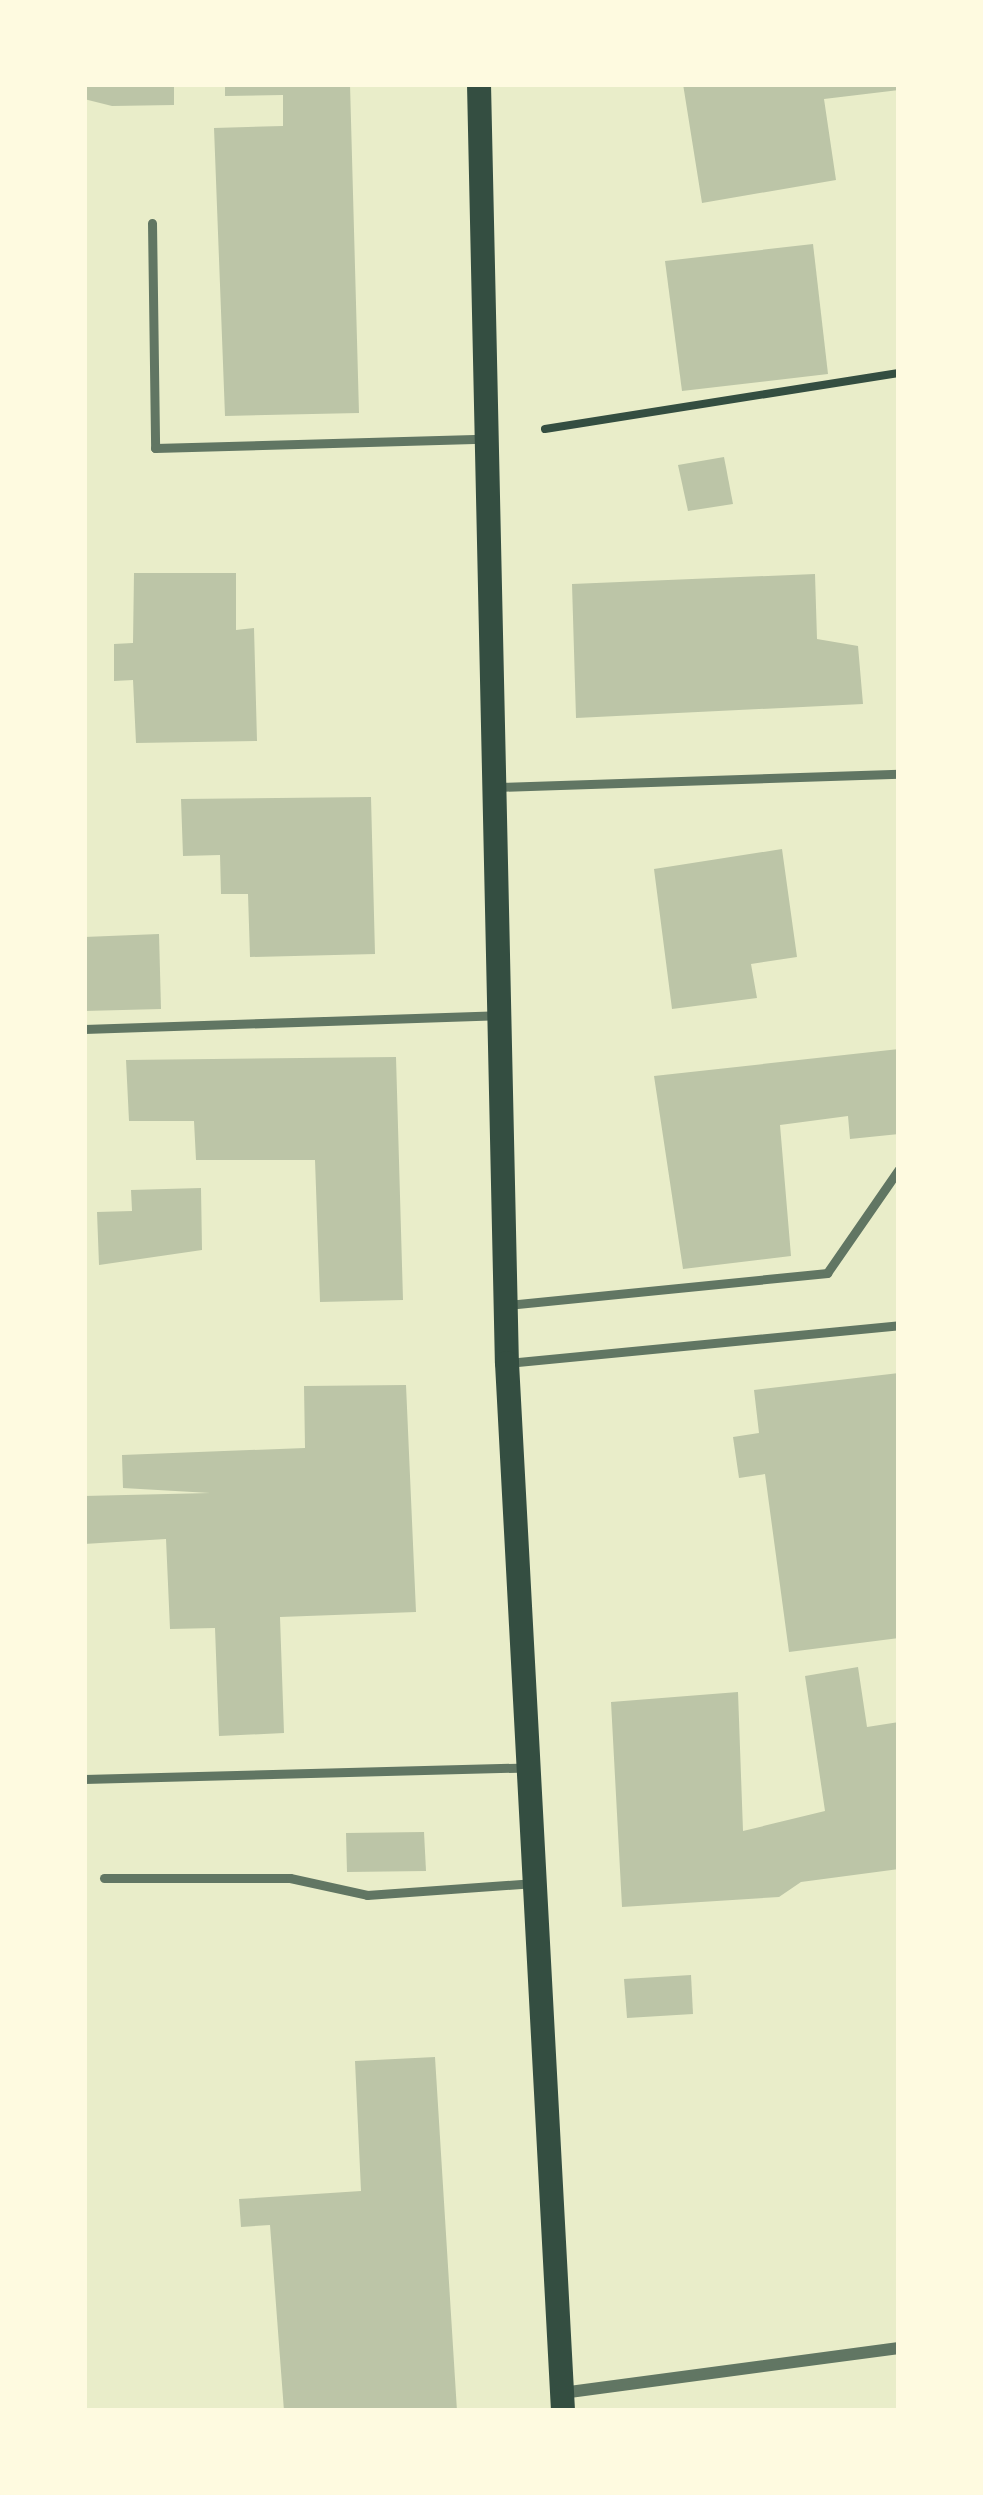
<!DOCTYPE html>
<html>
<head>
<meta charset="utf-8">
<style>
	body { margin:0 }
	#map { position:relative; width:983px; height:2495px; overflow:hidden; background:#e9edc9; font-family:"Titillium Web",sans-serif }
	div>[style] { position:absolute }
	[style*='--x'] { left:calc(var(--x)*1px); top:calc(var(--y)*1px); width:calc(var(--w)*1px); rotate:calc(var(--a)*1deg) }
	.building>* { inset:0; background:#bcc5a7 }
	.path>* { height:8px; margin:-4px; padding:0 4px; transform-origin:4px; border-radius:4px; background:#344e41 }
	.service>* { height:9px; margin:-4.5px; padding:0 4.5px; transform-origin:4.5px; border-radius:4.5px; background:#617663 }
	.minor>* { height:12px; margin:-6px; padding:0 6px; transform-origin:6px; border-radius:6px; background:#617663 }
	.secondary>* { height:24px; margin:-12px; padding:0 12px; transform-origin:12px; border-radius:12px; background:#344e41 }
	span { translate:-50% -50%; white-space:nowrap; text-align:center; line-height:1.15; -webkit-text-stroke:9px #fefae0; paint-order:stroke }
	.frame { position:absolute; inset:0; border:87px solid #fefae0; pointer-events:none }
</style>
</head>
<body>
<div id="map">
	<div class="building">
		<i style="clip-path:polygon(84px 84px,174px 84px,174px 105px,112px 106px,84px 99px)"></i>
		<i style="clip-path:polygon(225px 84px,350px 84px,359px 413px,225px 416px,214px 128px,283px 126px,283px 95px,225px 96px)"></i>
		<i style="clip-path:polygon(683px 84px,899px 84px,899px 90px,824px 99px,836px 180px,702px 203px)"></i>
		<i style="clip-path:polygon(813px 244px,828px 374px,682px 391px,665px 261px)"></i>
		<i style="clip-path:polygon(724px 457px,733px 504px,688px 511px,678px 465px)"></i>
		<i style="clip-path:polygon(134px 573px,236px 573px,236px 630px,254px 628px,257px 741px,136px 743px,133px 680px,114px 681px,114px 644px,133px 643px)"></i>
		<i style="clip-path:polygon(815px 574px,817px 639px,858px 646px,863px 704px,576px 718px,572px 584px)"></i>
		<i style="clip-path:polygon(371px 797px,375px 954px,250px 957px,248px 894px,221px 894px,220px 855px,183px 856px,181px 799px)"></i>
		<i style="clip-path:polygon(782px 849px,797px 957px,751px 964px,757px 998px,672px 1009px,654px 869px)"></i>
		<i style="clip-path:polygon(159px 934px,161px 1009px,84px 1011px,84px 937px)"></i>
		<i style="clip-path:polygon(899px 1049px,899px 1134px,850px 1139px,848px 1116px,780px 1125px,791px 1256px,683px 1269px,654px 1076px)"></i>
		<i style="clip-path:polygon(396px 1057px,403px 1300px,320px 1302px,315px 1160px,196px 1160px,194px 1121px,129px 1121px,126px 1060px)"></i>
		<i style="clip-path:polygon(201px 1188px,202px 1250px,99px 1265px,97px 1212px,132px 1211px,131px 1190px)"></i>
		<i style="clip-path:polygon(899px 1373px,899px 1638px,789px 1652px,765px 1474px,739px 1478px,733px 1437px,759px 1433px,754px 1390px)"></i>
		<i style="clip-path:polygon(406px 1385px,416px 1612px,280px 1617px,284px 1733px,219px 1736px,215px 1628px,170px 1629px,166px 1539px,84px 1544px,84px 1496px,210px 1493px,123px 1488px,122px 1455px,305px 1448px,304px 1386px)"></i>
		<i style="clip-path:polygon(858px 1667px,867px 1727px,899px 1722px,899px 1869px,801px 1882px,779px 1897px,622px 1907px,611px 1702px,738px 1692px,743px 1831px,825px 1811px,805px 1676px)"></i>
		<i style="clip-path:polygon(424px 1832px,426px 1871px,347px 1872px,346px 1833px)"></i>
		<i style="clip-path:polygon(691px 1975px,693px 2014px,627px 2018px,624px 1979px)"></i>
		<i style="clip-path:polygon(435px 2057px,457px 2411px,284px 2411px,270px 2225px,241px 2227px,239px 2199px,361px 2191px,355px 2061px)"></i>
	</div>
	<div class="path">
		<i style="--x:545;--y:429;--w:358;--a:-9"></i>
	</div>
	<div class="service">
		<i style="--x:152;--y:223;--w:225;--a:89.2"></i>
		<i style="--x:155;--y:448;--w:328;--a:-1.6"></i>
		<i style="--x:498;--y:787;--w:401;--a:-1.9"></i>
		<i style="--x:84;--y:1029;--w:414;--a:-1.9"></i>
		<i style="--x:507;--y:1305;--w:322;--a:-5.7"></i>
		<i style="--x:827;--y:1273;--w:126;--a:-55.3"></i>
		<i style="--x:507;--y:1363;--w:394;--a:-5.5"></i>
		<i style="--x:84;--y:1779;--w:444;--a:-1.5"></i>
		<i style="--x:104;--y:1878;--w:186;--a:0"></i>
		<i style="--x:290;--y:1878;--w:79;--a:12.4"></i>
		<i style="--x:367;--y:1895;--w:168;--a:-4.1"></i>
	</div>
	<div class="minor">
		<i style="--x:562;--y:2393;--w:340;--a:-7.6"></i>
	</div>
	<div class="secondary">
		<i style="--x:479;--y:84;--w:1279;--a:88.75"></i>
		<i style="--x:507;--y:1363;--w:1049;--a:86.94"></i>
	</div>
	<div class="frame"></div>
</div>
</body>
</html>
